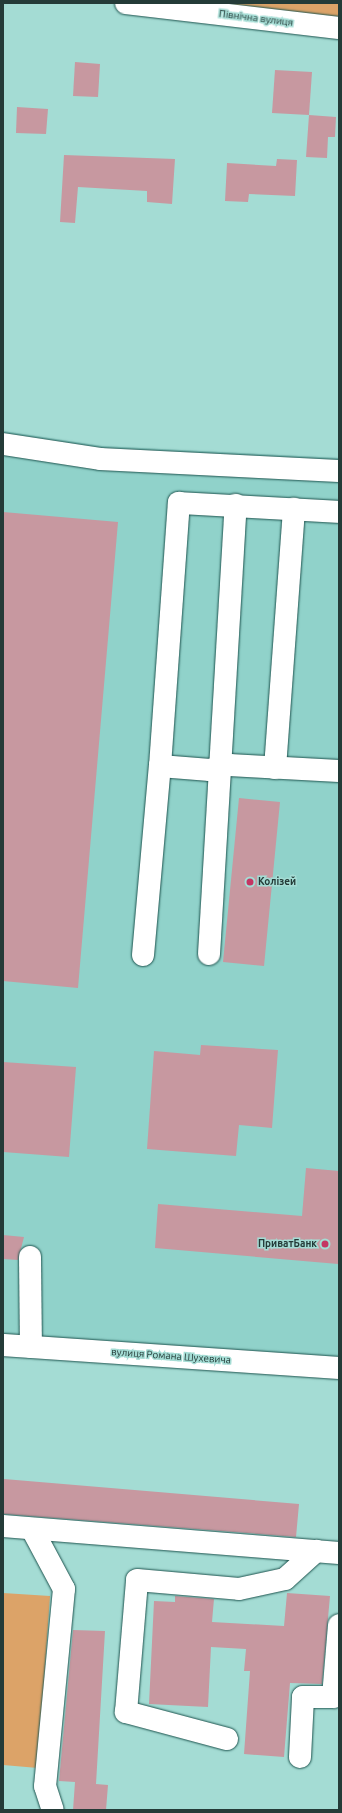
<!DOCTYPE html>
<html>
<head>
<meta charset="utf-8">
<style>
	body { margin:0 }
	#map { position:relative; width:342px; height:1813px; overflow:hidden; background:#a4dcd4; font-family:Ubuntu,sans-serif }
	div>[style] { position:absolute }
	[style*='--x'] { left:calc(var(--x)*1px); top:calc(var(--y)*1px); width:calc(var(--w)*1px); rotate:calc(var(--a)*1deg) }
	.built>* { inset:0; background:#90d2ca }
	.green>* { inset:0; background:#dca368 }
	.building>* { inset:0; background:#c798a0 }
	.roads { filter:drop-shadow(0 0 1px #1e544f) drop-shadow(0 0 1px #1e544f) }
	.minor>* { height:22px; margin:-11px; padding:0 11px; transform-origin:11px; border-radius:11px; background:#fff }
	.major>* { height:22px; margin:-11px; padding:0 11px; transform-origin:11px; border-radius:11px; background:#fff }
	.dots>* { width:11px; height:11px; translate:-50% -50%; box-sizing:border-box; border:2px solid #a4dcd4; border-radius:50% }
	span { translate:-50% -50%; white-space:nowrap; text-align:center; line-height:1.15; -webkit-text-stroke:3px #a4dcd4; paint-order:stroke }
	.street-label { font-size:10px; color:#243b38 }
	.poi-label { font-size:10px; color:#243b38; font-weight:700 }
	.left { translate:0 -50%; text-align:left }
	.right { translate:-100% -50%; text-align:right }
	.frame { position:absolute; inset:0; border:4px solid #243b38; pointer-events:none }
</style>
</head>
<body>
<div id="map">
	<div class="built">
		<i style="clip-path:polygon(3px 431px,102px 446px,339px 458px,339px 1358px,3px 1334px)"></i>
	</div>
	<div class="green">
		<i style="clip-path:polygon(217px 3px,339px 3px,339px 17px)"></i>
		<i style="clip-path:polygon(3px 1593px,50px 1596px,38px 1768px,3px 1765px)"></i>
	</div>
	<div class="building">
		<i style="clip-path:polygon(75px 62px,100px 64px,98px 97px,73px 96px)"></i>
		<i style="clip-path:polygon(275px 70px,312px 72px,309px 115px,272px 113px)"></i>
		<i style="clip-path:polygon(17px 107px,48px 109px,46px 134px,16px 133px)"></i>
		<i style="clip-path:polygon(309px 115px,336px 117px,335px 137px,328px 137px,327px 158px,306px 157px)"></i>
		<i style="clip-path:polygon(64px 155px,175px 159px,172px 204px,147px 202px,147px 191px,78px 187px,75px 223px,60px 222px)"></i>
		<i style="clip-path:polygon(277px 159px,297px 160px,295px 196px,249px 194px,248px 202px,225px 201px,227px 163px,276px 166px)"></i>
		<i style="clip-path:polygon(3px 512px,118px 522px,78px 988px,3px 981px)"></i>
		<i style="clip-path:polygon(239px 798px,280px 802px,264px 966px,223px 962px)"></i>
		<i style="clip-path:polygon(201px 1045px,278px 1050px,272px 1128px,239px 1125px,236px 1156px,147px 1149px,154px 1051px,200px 1055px)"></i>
		<i style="clip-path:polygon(3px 1062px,76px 1067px,69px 1157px,3px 1152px)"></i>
		<i style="clip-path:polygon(306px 1168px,339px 1171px,338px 1264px,155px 1248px,158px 1204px,302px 1216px)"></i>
		<i style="clip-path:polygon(3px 1235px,24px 1237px,18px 1260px,3px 1259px)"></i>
		<i style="clip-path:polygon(4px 1479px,299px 1504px,296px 1537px,3px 1514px)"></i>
		<i style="clip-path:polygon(287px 1593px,330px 1596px,322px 1684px,290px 1683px,284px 1757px,244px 1754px,250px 1671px,244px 1671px,246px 1649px,211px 1647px,208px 1707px,149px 1704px,154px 1601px,175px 1602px,175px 1596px,214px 1599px,212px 1622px,284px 1626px)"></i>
		<i style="clip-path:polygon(73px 1630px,105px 1631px,96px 1784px,108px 1785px,106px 1810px,73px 1810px,75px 1782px,59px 1781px)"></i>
	</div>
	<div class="roads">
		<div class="minor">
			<i style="--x:126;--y:3;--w:214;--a:6.7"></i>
			<i style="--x:3;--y:444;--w:98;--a:8.8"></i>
			<i style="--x:100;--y:459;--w:239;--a:2.9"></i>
			<i style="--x:160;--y:766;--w:50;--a:4.6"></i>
			<i style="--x:210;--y:770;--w:20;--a:-15"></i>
			<i style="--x:229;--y:765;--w:110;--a:3.1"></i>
			<i style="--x:275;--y:768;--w:260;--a:-85.8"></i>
			<i style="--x:209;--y:954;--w:450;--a:-86.6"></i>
			<i style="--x:143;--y:955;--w:190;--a:-84.9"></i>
			<i style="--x:160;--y:766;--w:264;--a:-85.9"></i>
			<i style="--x:179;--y:503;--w:160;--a:3.2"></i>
			<i style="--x:30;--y:1257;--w:90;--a:89.4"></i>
			<i style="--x:3;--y:1526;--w:337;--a:4.6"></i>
			<i style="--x:32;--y:1529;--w:68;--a:61.9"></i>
			<i style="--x:64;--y:1589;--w:198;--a:95.5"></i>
			<i style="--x:45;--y:1786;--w:25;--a:72"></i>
			<i style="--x:227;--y:1739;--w:105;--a:-165"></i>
			<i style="--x:126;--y:1712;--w:132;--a:-85.2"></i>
			<i style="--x:137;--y:1580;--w:102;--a:5"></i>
			<i style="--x:239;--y:1589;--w:47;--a:-12.3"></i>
			<i style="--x:285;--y:1579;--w:42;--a:-42.1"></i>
			<i style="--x:300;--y:1757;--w:60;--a:-87.1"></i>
			<i style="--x:303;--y:1697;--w:30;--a:0"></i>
			<i style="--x:333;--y:1697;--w:72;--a:-85.2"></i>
		</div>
		<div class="major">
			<i style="--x:3;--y:1345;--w:337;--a:3.9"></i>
		</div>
	</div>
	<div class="dots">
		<i style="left:250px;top:882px;background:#c43663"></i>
		<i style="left:325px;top:1244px;background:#c43663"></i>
	</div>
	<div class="street-label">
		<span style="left:256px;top:18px;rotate:7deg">Північна вулиця</span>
		<span style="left:171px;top:1356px;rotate:4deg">вулиця Романа Шухевича</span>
	</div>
	<div class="poi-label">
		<span class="left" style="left:258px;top:882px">Колізей</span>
		<span class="right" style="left:317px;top:1244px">ПриватБанк</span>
	</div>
	<div class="frame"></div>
</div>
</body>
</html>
